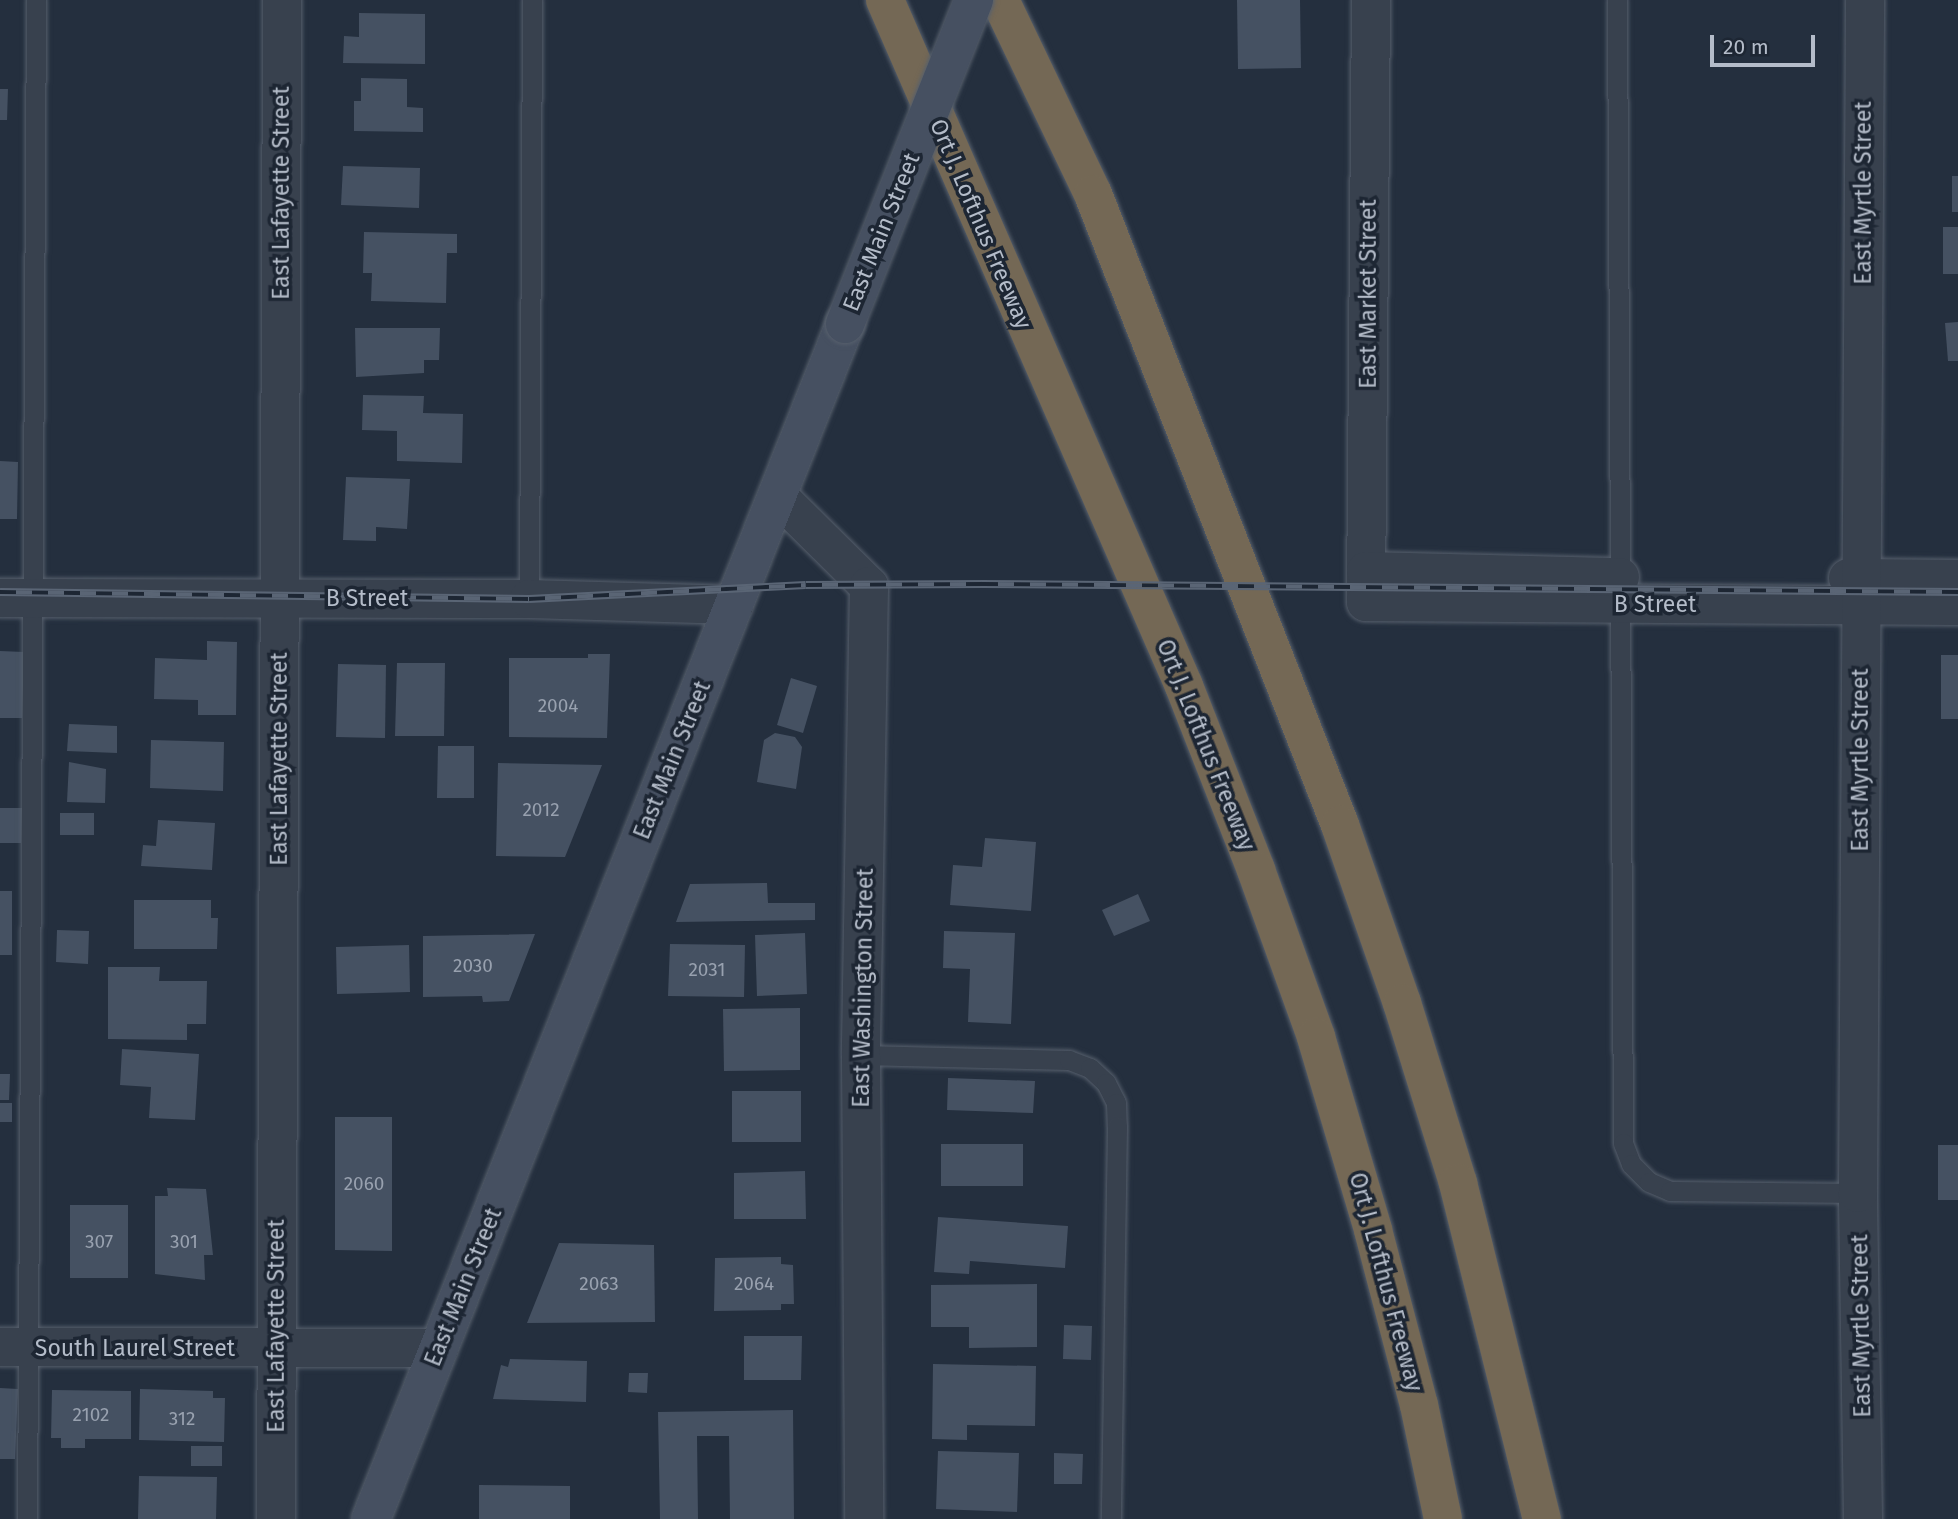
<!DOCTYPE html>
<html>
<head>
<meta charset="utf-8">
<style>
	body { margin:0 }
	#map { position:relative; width:1958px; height:1519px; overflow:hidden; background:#242f3e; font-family:"Fira Sans",sans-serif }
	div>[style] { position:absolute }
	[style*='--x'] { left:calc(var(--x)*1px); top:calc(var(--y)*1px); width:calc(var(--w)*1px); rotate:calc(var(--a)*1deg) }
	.building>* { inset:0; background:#455162 }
	.roads { filter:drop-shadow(0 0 2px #565f6c) drop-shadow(0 0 2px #565f6c) }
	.service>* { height:19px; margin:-9.5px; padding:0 9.5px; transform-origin:9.5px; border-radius:9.5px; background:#38414e }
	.minor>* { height:38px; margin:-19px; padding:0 19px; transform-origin:19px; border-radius:19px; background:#38414e }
	.secondary>* { height:38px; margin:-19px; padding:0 19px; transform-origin:19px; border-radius:19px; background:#465061 }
	.motorway>* { height:38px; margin:-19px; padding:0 19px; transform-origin:19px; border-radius:19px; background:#746855 }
	.rail>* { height:8px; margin-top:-4px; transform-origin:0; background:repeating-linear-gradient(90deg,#1d2633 0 16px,#5a6575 0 32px); box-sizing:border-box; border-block:2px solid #5a6575 }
	.bridges { filter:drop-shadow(0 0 2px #565f6c) drop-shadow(0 0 2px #565f6c) }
	.secondary-bridge>* { height:38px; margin:-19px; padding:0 19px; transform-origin:19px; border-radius:19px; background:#465061 }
	span { translate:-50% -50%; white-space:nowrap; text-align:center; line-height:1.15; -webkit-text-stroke:7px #1d2633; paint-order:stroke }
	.number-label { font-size:19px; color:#98a1af }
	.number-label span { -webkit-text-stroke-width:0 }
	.street-label { font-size:23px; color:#b4bcc9 }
	.scale { position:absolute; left:1710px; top:35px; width:105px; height:32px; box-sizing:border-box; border:4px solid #b4bcc9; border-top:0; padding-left:9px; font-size:21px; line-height:24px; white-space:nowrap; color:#b4bcc9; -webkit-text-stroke:5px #1d2633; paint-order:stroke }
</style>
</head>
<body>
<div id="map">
	<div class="building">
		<i style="clip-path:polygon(1237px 0,1300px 0,1301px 68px,1238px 69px)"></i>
		<i style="clip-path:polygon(359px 13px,425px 14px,425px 64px,343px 63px,344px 36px,359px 37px)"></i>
		<i style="clip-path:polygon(361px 78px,407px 79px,407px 107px,423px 108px,423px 132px,354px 131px,354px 101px,361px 101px)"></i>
		<i style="clip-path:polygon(0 89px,8px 89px,7px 120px,0 120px)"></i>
		<i style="clip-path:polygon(343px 166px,420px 168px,419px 208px,341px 205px)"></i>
		<i style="clip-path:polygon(1952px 176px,1958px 176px,1958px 212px,1952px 212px)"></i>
		<i style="clip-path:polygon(1943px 227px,1958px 227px,1958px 274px,1943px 274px)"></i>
		<i style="clip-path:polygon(364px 232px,457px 234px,457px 253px,447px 253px,446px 303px,371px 301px,372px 273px,363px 273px)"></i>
		<i style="clip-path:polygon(1958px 322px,1958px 361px,1948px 361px,1945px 323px)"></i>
		<i style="clip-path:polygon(355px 328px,440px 328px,439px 360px,424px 360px,424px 373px,356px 377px)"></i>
		<i style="clip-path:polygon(363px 395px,424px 396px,423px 413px,463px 414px,462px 463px,397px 461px,397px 431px,362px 430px)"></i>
		<i style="clip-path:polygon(0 461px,18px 462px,17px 519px,0 519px)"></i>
		<i style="clip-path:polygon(346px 477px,410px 479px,407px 529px,376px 527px,376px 541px,343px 540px)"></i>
		<i style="clip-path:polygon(207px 641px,237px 642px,236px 715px,198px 715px,198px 700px,154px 699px,155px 658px,207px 660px)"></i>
		<i style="clip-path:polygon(0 651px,24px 652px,22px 718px,0 718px)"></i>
		<i style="clip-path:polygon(588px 654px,610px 654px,607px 738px,509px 737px,509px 658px,588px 658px)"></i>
		<i style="clip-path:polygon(1941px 655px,1958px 655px,1958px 719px,1941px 719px)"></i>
		<i style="clip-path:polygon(397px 663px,445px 663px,444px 736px,395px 736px)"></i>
		<i style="clip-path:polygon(338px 664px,386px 665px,385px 738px,336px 737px)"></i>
		<i style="clip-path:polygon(791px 678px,817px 686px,803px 733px,777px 725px)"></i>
		<i style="clip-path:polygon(69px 724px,117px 726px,117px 753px,67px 751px)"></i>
		<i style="clip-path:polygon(775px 733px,795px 737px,802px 747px,796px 789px,757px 782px,764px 740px)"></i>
		<i style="clip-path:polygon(151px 740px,224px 742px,223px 791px,150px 788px)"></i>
		<i style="clip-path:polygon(438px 746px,474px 746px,474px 798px,437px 798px)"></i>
		<i style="clip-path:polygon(69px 762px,106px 769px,105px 803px,67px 802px)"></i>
		<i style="clip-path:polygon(498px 763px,602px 765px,565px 857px,496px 856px)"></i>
		<i style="clip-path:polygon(0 808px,22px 808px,21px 843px,0 843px)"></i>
		<i style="clip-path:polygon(60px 813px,94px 813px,94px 835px,60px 835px)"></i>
		<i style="clip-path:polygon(158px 820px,215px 823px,212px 870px,141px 866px,143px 845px,156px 846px)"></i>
		<i style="clip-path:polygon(985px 838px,1036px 842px,1031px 911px,950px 905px,953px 865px,982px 867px)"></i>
		<i style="clip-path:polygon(767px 883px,768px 903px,815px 903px,815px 920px,676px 922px,690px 884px)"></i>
		<i style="clip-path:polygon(0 891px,12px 891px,12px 955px,0 955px)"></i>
		<i style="clip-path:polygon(1138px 894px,1150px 921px,1114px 936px,1102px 910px)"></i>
		<i style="clip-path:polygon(134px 900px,211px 900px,211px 918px,218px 918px,217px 949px,134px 949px)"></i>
		<i style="clip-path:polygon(57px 930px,89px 931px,88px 964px,56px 962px)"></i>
		<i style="clip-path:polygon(944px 931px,1015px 933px,1011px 1024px,968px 1022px,970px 969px,943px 968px)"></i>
		<i style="clip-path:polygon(805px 933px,807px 994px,757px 996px,755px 935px)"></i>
		<i style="clip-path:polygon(535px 934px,509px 1001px,483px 1002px,482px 996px,423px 997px,423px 936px)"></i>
		<i style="clip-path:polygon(670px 944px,745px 945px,744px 997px,668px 996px)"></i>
		<i style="clip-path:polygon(409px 945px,410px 992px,337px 994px,336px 947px)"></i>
		<i style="clip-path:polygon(108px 967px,160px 967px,159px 981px,207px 981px,206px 1024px,187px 1024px,187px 1040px,108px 1039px)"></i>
		<i style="clip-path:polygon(800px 1008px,800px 1070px,724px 1071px,723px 1009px)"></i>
		<i style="clip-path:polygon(122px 1049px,199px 1054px,195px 1120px,149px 1118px,151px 1087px,120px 1085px)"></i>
		<i style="clip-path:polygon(0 1074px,10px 1074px,9px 1100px,0 1100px)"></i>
		<i style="clip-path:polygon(948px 1078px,1035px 1081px,1033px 1113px,947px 1110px)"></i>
		<i style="clip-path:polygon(732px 1091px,801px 1091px,801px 1142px,732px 1142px)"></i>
		<i style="clip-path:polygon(0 1103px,12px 1103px,12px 1122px,0 1122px)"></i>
		<i style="clip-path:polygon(335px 1117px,392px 1117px,392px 1251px,335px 1250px)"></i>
		<i style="clip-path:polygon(941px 1144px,1023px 1144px,1023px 1186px,941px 1186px)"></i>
		<i style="clip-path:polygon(1938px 1145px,1958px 1145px,1958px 1200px,1938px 1200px)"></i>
		<i style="clip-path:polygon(805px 1171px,806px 1219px,734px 1219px,734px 1173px)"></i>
		<i style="clip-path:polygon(167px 1188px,206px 1189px,213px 1255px,204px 1255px,205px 1280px,155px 1274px,155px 1196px,168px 1196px)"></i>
		<i style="clip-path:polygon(70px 1205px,128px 1205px,128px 1278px,70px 1278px)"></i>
		<i style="clip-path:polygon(938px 1217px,1068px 1226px,1065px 1268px,970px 1261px,969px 1274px,934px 1272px)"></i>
		<i style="clip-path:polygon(559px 1243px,654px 1245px,655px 1322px,527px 1323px)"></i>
		<i style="clip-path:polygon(781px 1257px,781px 1264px,793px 1265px,794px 1304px,781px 1304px,781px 1310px,714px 1311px,715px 1258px)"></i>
		<i style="clip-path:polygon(1037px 1284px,1037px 1347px,969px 1348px,969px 1327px,931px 1327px,931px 1285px)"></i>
		<i style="clip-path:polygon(1064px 1325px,1092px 1326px,1091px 1360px,1063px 1359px)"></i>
		<i style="clip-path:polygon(744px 1336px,802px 1336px,801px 1380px,744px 1380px)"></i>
		<i style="clip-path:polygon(510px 1359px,587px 1361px,586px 1402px,493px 1399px,501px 1365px,508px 1367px)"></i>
		<i style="clip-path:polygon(933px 1364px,1036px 1366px,1035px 1426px,967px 1425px,967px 1440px,932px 1439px)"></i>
		<i style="clip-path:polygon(629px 1373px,648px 1373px,647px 1393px,628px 1392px)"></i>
		<i style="clip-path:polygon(0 1388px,18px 1389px,15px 1459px,0 1459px)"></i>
		<i style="clip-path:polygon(140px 1389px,213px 1391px,213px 1398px,225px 1398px,224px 1442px,139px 1440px)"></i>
		<i style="clip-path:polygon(52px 1390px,131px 1391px,131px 1439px,85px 1439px,85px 1448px,61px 1448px,61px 1438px,51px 1438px)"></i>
		<i style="clip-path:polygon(793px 1410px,794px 1519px,730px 1519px,729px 1436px,697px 1436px,698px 1519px,660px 1519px,658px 1412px)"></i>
		<i style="clip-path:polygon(191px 1446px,222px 1446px,222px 1466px,191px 1466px)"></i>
		<i style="clip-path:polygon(938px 1451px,1019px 1453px,1017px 1512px,936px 1509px)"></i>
		<i style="clip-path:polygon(1054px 1453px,1083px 1454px,1082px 1484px,1054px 1484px)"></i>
		<i style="clip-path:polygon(139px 1476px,217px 1477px,216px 1519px,138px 1519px)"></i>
		<i style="clip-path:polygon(479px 1485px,570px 1486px,570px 1519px,479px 1519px)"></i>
	</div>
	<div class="roads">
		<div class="service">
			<i style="--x:1617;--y:0;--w:1143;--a:89.7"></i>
			<i style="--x:1623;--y:1143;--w:22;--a:69"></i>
			<i style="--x:1631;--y:1164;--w:25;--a:45"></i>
			<i style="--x:1649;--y:1182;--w:23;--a:23"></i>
			<i style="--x:1670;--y:1191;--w:188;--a:0.6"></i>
			<i style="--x:529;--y:599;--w:599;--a:-89.71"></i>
			<i style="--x:861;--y:1055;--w:208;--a:1.4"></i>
			<i style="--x:1069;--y:1060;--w:22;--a:21"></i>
			<i style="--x:1090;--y:1068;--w:22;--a:43"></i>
			<i style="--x:1106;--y:1083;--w:22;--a:63"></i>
			<i style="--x:1116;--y:1103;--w:23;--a:88"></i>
			<i style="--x:1117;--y:1126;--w:393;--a:90.9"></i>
			<i style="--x:27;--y:1519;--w:1519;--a:-89.66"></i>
		</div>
		<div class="minor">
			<i style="--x:1371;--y:0;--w:602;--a:90.48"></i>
			<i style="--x:1366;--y:602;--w:592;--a:0.39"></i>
			<i style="--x:778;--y:496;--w:128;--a:44.7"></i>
			<i style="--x:869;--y:586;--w:469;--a:91"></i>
			<i style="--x:861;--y:1055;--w:464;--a:89.6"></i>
			<i style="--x:1366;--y:571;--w:254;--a:1.4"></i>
			<i style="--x:1848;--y:578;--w:110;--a:0.5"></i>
			<i style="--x:0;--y:598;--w:529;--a:0.11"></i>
			<i style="--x:529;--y:599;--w:205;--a:1.7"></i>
			<i style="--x:0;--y:1347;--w:439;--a:0.1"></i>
			<i style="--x:276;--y:1519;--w:1519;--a:-89.77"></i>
			<i style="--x:1863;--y:1519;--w:326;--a:-90.9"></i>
			<i style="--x:1858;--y:1193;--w:1193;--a:-89.66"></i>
		</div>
		<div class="secondary">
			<i style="--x:371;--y:1519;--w:1286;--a:-68.36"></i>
		</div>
		<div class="motorway">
			<i style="--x:885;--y:0;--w:748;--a:66.45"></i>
			<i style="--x:1184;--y:686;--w:198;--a:68.6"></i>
			<i style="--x:1256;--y:870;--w:177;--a:70.2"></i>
			<i style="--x:1316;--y:1037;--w:201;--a:73.5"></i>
			<i style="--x:1373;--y:1230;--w:181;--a:75.3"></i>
			<i style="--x:1419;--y:1405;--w:116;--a:78.1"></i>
			<i style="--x:1000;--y:0;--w:215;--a:64.4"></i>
			<i style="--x:1093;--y:194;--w:678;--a:68.62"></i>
			<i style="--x:1340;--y:825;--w:188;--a:70.8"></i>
			<i style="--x:1402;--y:1003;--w:189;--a:72.7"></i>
			<i style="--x:1458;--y:1183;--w:346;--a:76"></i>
		</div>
	</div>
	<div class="rail">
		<i style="--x:0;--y:592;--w:529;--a:0.76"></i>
		<i style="--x:529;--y:599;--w:277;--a:-2.9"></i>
		<i style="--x:806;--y:585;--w:176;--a:-0.3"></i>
		<i style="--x:982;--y:584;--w:976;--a:0.47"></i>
	</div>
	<div class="bridges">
		<div class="secondary-bridge">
			<i style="--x:845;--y:324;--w:349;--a:-68.3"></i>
		</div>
	</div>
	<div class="number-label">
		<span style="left:558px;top:706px">2004</span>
		<span style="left:541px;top:810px">2012</span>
		<span style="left:473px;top:966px">2030</span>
		<span style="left:707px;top:970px">2031</span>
		<span style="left:364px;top:1184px">2060</span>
		<span style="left:99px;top:1242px">307</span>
		<span style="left:184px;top:1242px">301</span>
		<span style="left:599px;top:1284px">2063</span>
		<span style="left:754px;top:1284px">2064</span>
		<span style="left:91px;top:1415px">2102</span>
		<span style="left:182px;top:1419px">312</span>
	</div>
	<div class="street-label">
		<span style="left:281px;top:193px;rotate:-90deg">East Lafayette Street</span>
		<span style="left:1863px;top:193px;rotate:-90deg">East Myrtle Street</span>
		<span style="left:981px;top:224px;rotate:67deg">Ort J. Lofthus Freeway</span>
		<span style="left:881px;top:232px;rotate:-68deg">East Main Street</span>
		<span style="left:1368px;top:294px;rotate:-90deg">East Market Street</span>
		<span style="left:367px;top:598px">B Street</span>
		<span style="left:1655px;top:604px">B Street</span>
		<span style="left:1206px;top:745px;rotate:68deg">Ort J. Lofthus Freeway</span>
		<span style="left:279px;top:759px;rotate:-90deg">East Lafayette Street</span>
		<span style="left:672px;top:760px;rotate:-68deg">East Main Street</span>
		<span style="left:1860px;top:760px;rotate:-90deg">East Myrtle Street</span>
		<span style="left:863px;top:988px;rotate:-89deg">East Washington Street</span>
		<span style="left:1386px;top:1282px;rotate:75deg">Ort J. Lofthus Freeway</span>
		<span style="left:463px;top:1287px;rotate:-68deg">East Main Street</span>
		<span style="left:276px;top:1326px;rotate:-90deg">East Lafayette Street</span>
		<span style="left:1861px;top:1326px;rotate:-91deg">East Myrtle Street</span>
		<span style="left:135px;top:1348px">South Laurel Street</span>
	</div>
	<div class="scale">20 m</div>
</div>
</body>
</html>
